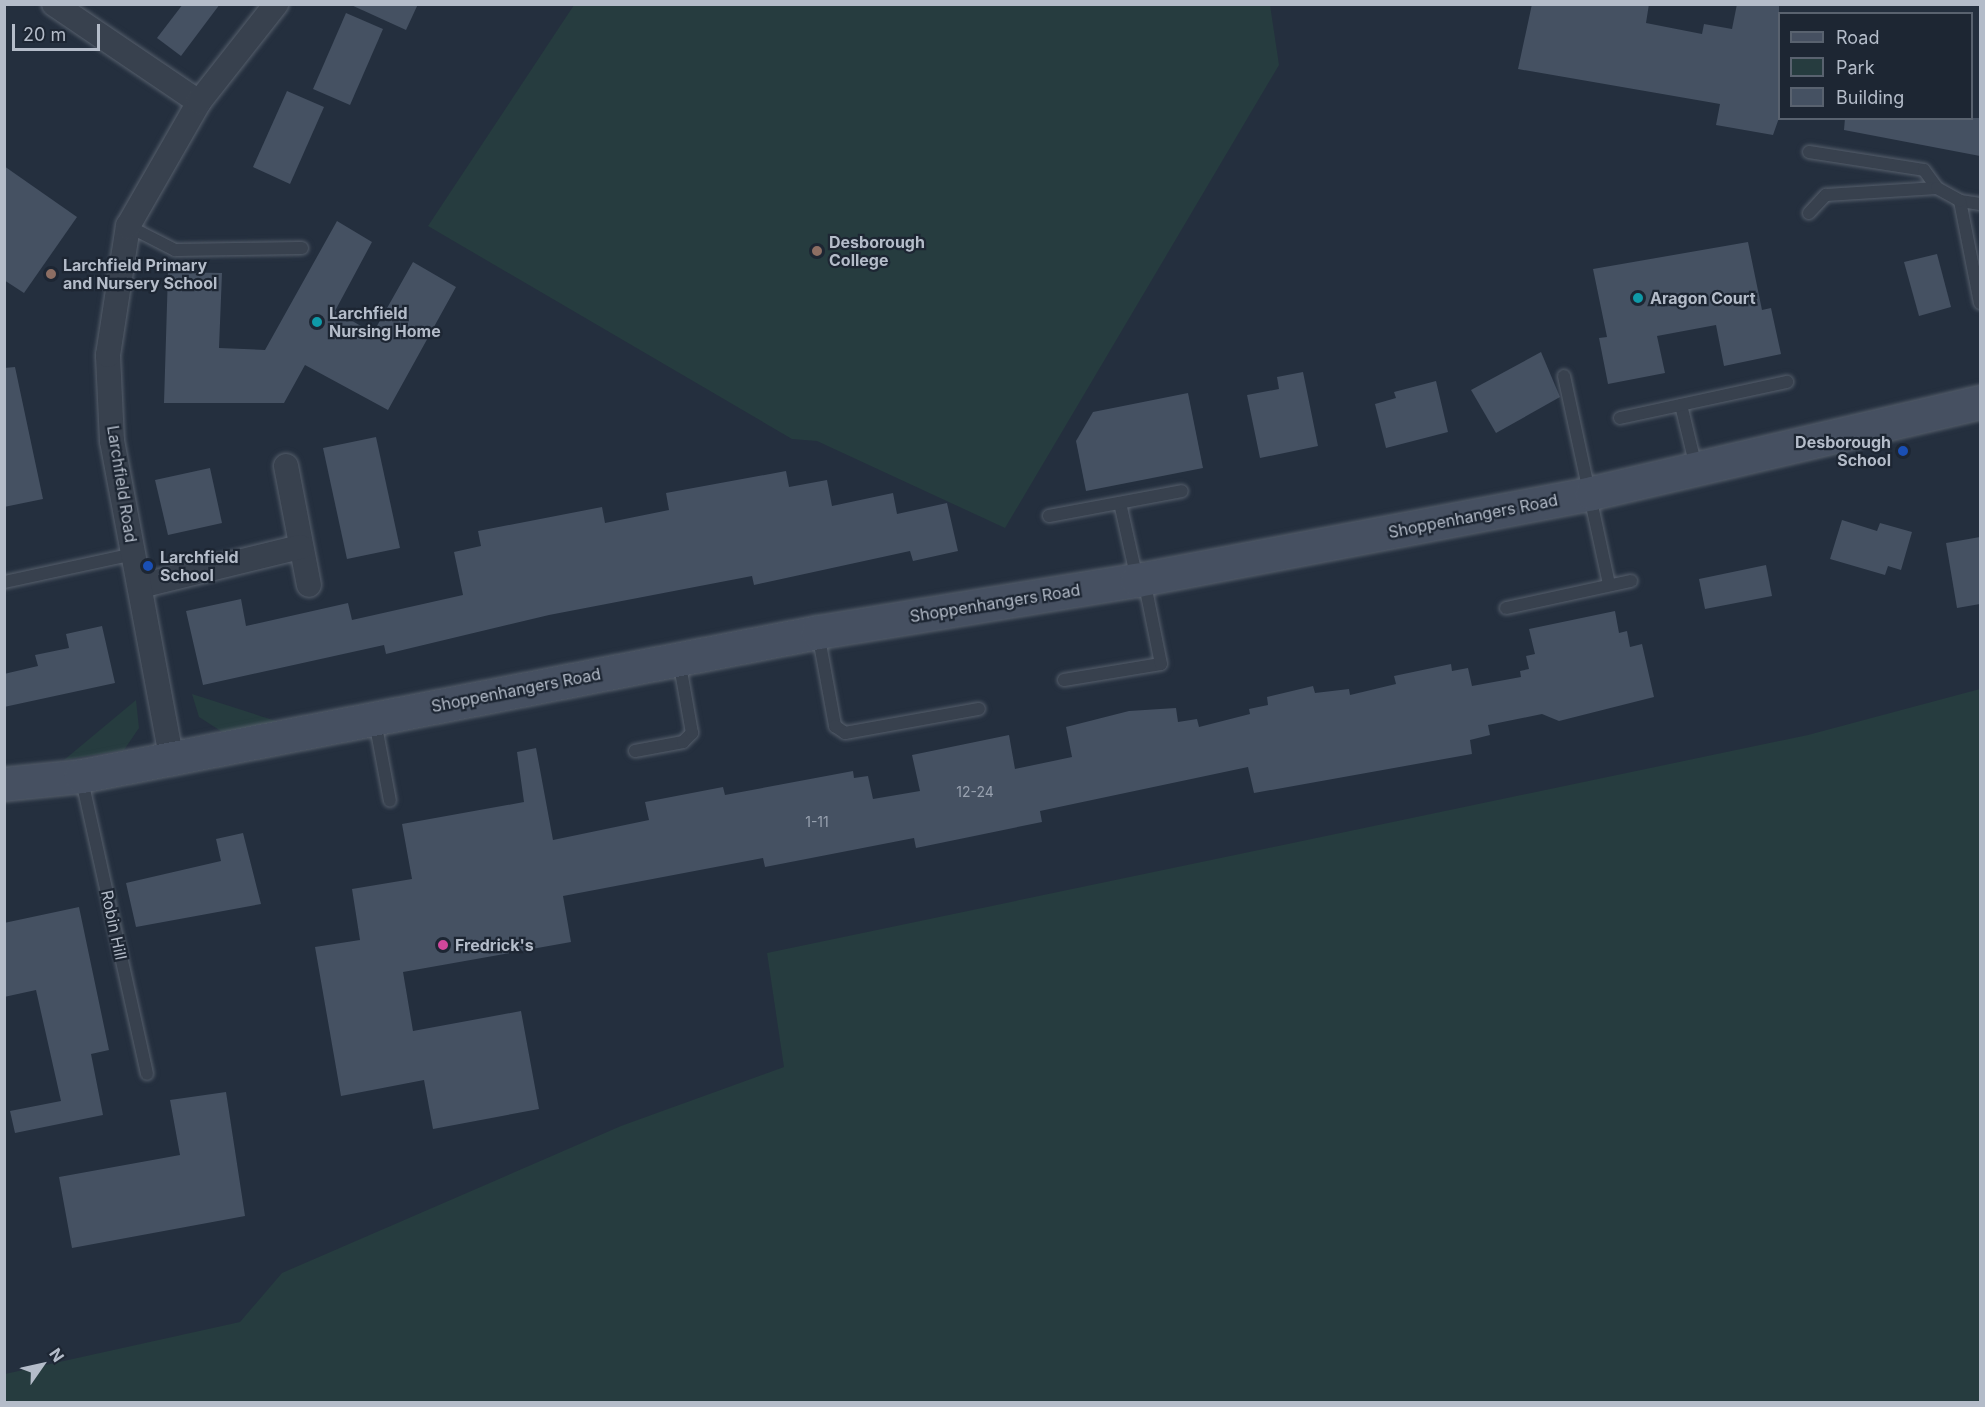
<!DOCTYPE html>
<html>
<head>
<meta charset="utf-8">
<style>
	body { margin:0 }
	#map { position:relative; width:1985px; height:1407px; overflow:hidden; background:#242f3e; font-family:Inter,sans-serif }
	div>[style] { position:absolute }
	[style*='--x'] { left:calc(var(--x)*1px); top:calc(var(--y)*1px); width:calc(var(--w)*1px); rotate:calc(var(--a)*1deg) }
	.green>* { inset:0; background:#263c3f }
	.building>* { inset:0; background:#455162 }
	.roads { filter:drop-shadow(0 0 2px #565f6c) drop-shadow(0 0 2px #565f6c) }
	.lane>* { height:12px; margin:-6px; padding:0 6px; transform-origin:6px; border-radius:6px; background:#38414e }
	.street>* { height:24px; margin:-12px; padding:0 12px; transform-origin:12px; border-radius:12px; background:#38414e }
	.secondary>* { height:33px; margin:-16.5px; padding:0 16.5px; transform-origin:16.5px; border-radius:16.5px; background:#465061 }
	.dots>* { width:16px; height:16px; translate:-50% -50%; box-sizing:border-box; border:3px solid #1d2633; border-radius:50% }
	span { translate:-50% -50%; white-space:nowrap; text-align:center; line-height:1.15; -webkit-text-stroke:4.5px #1d2633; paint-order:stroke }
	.number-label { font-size:14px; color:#98a1af }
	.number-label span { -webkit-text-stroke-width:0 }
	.poi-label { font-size:16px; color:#b4bcc9; font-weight:700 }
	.left { translate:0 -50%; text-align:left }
	.right { translate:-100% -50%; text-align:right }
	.street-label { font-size:16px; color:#b4bcc9 }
	.frame { position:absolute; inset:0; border:6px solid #b4bcc9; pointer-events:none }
	.legend { position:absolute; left:1778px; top:12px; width:195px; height:108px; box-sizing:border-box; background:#1d2633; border:2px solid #59626f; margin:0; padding:8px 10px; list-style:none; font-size:18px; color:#b4bcc9 }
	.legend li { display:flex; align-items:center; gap:12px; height:30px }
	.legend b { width:30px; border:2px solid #59626f }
	.north { position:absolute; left:12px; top:1335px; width:60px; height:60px; -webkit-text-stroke:4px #1d2633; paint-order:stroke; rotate:56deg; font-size:16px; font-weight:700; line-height:24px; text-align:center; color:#b4bcc9 }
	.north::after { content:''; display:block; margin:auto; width:21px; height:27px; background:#b4bcc9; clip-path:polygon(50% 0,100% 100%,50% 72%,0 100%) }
	.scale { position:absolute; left:12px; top:24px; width:88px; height:27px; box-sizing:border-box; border:3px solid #b4bcc9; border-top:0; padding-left:8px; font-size:18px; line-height:21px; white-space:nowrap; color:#b4bcc9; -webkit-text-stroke:4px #1d2633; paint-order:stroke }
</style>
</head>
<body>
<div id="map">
	<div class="green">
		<i style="clip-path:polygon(574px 5px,1270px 5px,1279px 65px,1005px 528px,817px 441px,792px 439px,428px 226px)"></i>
		<i style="clip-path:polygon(1980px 689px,1980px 1402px,5px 1402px,5px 1374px,240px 1322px,282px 1273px,621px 1126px,784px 1067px,767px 953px,1808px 735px)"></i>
		<i style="clip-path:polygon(192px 694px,279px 722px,224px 733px,199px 717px)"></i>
		<i style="clip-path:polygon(136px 700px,139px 728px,124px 750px,64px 760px)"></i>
	</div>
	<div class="building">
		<i style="clip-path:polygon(183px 4px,220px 4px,181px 56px,157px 38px)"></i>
		<i style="clip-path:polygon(349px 4px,418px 4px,406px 30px)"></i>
		<i style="clip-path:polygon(1532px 4px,1649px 4px,1646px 23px,1702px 34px,1704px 24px,1732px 29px,1737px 4px,1779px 4px,1779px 118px,1773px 135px,1716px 125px,1720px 104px,1518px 69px)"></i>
		<i style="clip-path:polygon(346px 13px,383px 29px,350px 105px,313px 89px)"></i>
		<i style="clip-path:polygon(287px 91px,324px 107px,290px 184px,253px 167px)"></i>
		<i style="clip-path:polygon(1845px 118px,1980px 118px,1980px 156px,1844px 130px)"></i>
		<i style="clip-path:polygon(4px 166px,77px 217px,24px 293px,4px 280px)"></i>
		<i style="clip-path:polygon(337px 221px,372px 242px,335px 311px,373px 333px,413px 262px,456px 287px,388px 410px,305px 365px,284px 403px,164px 403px,168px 272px,222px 273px,219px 348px,265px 350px)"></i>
		<i style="clip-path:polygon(1748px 242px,1762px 310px,1771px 308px,1781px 354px,1724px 366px,1716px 325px,1657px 336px,1665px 373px,1608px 384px,1599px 338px,1607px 337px,1593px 269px)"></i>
		<i style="clip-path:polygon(1937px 254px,1951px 307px,1919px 316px,1904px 262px)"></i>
		<i style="clip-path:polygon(1541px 352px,1560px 397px,1496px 433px,1471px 390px)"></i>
		<i style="clip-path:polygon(15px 367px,43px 499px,4px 507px,4px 368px)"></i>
		<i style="clip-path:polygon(1303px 372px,1318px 446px,1260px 458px,1247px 395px,1279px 389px,1277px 377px)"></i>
		<i style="clip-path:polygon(1436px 381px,1448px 432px,1386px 448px,1375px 404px,1396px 398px,1394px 392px)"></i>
		<i style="clip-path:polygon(1188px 393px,1203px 468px,1086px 491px,1076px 441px,1093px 412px)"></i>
		<i style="clip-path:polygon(376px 437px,400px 548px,347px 559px,323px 448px)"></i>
		<i style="clip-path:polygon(210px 468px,222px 523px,168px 535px,155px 480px)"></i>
		<i style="clip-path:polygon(786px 471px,789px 487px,827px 480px,832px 506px,893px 493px,897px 514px,947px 503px,958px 551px,913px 561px,910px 551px,754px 585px,752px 576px,549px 615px,386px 654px,384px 645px,203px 685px,186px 611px,241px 599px,246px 626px,348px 603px,352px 620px,463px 595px,454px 552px,481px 546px,478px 531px,602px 507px,605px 523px,669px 510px,666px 493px)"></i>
		<i style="clip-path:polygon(1842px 520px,1877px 531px,1880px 523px,1912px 532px,1901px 570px,1888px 566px,1885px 575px,1830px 559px)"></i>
		<i style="clip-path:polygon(1980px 537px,1980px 604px,1957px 608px,1946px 543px)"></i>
		<i style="clip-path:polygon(1766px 565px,1772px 596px,1705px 609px,1699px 579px)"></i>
		<i style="clip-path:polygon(1615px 611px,1619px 633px,1627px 631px,1630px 647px,1642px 644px,1654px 697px,1559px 721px,1542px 714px,1488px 725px,1490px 735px,1470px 740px,1472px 754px,1254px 793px,1248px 767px,1040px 811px,1042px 822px,916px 848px,914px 838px,765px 867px,763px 858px,563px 896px,571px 942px,403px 972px,413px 1031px,521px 1011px,539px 1109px,433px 1129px,424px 1080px,341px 1096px,315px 947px,360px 940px,352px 889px,412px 879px,402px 824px,524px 802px,517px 752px,536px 748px,553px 840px,649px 820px,645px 802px,723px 787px,725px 795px,853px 771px,854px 778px,868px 776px,873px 799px,920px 791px,912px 755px,1009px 735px,1015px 769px,1072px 757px,1066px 727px,1129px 711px,1176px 708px,1178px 722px,1197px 719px,1199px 727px,1250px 714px,1249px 709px,1268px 705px,1267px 697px,1313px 686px,1315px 693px,1349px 689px,1350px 695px,1396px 684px,1394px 676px,1451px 664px,1452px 671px,1468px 668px,1472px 686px,1521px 677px,1520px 671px,1529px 669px,1526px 656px,1535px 654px,1529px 629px)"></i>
		<i style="clip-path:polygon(102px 626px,115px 683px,4px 707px,4px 674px,38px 666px,35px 655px,69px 648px,66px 634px)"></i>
		<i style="clip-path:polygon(243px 833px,261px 904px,136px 927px,126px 883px,221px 861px,216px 839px)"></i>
		<i style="clip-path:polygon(79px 907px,109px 1050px,91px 1054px,103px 1115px,15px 1133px,10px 1111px,61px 1101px,36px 990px,4px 997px,4px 923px)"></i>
		<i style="clip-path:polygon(226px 1092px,245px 1216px,72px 1248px,59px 1177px,180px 1155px,170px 1100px)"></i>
	</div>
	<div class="roads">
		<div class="lane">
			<i style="--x:1809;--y:152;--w:116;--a:8.9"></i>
			<i style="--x:1924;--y:170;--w:22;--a:54"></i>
			<i style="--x:1980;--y:204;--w:20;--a:-171"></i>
			<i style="--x:1960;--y:201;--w:104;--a:78.9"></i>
			<i style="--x:1809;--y:213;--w:25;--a:-47"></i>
			<i style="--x:1826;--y:195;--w:111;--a:-3.6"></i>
			<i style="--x:1937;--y:188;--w:26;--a:29"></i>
			<i style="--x:128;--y:226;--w:53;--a:27.1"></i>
			<i style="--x:175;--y:250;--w:127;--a:-0.9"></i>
			<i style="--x:1564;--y:376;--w:214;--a:77.8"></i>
			<i style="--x:1681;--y:405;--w:64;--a:76.4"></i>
			<i style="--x:1620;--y:418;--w:171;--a:-12.2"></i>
			<i style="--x:1120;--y:503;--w:78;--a:77.4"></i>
			<i style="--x:1049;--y:516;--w:135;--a:-10.6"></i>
			<i style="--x:4;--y:582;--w:132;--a:-12.2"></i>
			<i style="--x:1506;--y:608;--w:128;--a:-12.2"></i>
			<i style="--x:818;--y:633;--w:95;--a:79.6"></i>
			<i style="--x:835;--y:726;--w:12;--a:35"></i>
			<i style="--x:845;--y:733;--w:136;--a:-10.2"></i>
			<i style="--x:1064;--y:680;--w:98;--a:-9.4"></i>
			<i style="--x:1161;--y:664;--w:86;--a:-101.4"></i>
			<i style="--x:375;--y:721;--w:81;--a:79.4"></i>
			<i style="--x:635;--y:751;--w:49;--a:-10.6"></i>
			<i style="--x:683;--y:742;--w:13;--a:-45"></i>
			<i style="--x:692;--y:733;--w:74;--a:-100.1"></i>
			<i style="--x:81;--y:776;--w:305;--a:77.5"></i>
		</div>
		<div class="street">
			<i style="--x:54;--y:4;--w:175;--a:34.1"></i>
			<i style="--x:286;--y:466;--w:121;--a:79.1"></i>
			<i style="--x:140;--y:586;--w:165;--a:-13.7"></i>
			<i style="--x:171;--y:756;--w:320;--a:-100.6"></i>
			<i style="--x:112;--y:441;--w:86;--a:-92.7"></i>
			<i style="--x:108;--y:355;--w:131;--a:-81.2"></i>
			<i style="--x:128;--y:226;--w:143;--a:-60.2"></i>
			<i style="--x:199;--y:102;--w:125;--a:-51.8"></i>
		</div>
		<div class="secondary">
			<i style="--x:4;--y:784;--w:77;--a:-5.9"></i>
			<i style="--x:81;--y:776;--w:751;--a:-11.06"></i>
			<i style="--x:818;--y:632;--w:323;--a:-9.3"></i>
			<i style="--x:1137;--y:580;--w:463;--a:-10.8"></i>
			<i style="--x:1592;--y:493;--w:399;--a:-13.2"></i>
		</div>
	</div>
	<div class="dots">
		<i style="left:817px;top:251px;background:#8d6e63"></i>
		<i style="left:51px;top:274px;background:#8d6e63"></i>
		<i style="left:1638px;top:298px;background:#0f9aa8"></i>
		<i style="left:317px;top:322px;background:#0f9aa8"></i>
		<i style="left:1903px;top:451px;background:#1a4fb4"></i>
		<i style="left:148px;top:566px;background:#1a4fb4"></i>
		<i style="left:443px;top:945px;background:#d1479c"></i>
	</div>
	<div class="number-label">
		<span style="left:975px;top:792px">12-24</span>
		<span style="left:817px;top:822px">1-11</span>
	</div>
	<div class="poi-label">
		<span class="left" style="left:829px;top:251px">Desborough<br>College</span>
		<span class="left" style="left:63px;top:274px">Larchfield Primary<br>and Nursery School</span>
		<span class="left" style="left:1650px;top:298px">Aragon Court</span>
		<span class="left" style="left:329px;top:322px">Larchfield<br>Nursing Home</span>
		<span class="right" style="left:1891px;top:451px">Desborough<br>School</span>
		<span class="left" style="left:160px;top:566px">Larchfield<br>School</span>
		<span class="left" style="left:455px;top:945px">Fredrick's</span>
	</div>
	<div class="street-label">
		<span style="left:122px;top:484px;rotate:81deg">Larchfield Road</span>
		<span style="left:1473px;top:516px;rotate:-11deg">Shoppenhangers Road</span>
		<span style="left:995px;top:603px;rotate:-9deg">Shoppenhangers Road</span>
		<span style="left:516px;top:690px;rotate:-11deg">Shoppenhangers Road</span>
		<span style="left:114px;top:925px;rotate:78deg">Robin Hill</span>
	</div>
	<div class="frame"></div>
	<ul class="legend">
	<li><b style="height:8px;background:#465061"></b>Road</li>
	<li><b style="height:16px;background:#263c3f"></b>Park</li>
	<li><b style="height:16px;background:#455162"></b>Building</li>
	</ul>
	<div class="north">N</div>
	<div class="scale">20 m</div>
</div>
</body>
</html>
